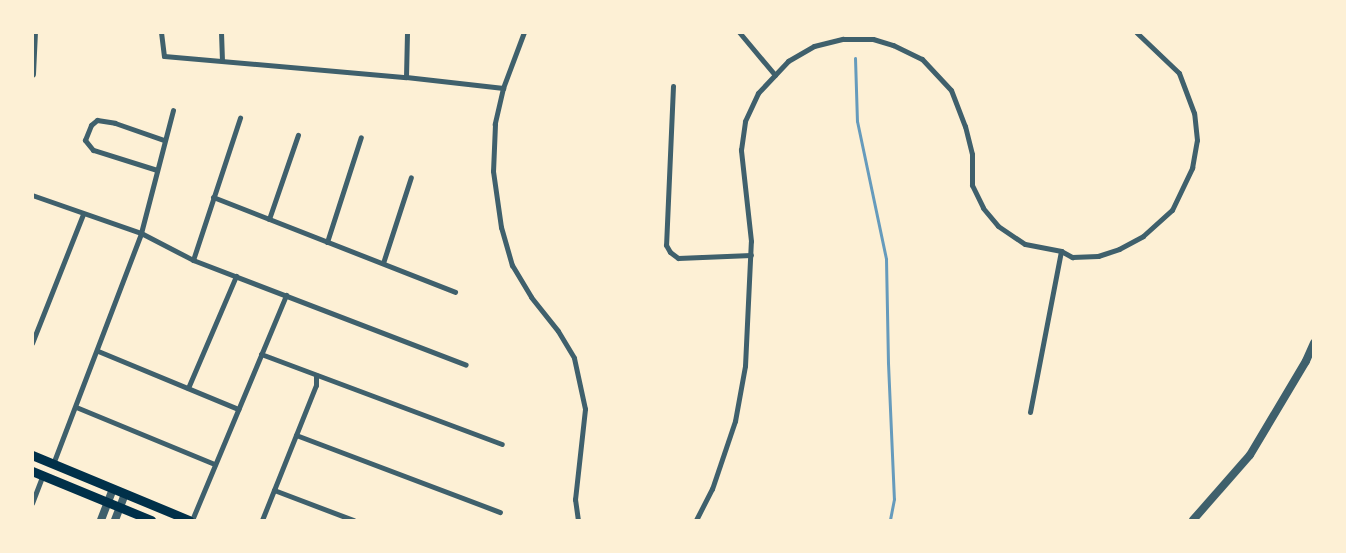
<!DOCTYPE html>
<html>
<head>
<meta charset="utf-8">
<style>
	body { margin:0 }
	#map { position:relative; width:1346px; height:553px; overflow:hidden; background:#fdf0d5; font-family:Cabin,sans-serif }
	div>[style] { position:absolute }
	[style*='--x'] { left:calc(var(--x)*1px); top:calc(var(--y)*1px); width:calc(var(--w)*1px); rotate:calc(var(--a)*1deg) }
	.stream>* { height:3px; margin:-1.5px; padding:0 1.5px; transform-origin:1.5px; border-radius:1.5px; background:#669bbc }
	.minor>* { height:5px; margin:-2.5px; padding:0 2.5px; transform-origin:2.5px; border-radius:2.5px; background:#3f606c }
	.tertiary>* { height:8px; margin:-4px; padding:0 4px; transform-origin:4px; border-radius:4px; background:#3f606c }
	.secondary>* { height:9px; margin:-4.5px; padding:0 4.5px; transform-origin:4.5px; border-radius:4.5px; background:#003049 }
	span { translate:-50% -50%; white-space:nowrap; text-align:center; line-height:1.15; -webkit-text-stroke:4px #fdf0d5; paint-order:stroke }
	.frame { position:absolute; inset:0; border:34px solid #fdf0d5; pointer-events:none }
</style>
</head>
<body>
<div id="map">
	<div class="stream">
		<i style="--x:855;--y:58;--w:63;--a:88.2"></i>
		<i style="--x:857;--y:121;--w:141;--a:78.1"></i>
		<i style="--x:886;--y:259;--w:104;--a:88.9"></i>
		<i style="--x:888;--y:363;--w:136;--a:87.5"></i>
		<i style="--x:894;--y:499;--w:21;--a:101"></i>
	</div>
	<div class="minor">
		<i style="--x:161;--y:32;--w:24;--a:83"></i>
		<i style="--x:164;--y:56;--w:243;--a:5"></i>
		<i style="--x:406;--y:77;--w:98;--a:6.5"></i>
		<i style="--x:221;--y:32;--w:28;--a:88"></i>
		<i style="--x:524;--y:32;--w:60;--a:110.6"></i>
		<i style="--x:503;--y:88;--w:37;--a:103"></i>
		<i style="--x:495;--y:124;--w:47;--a:92.4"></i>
		<i style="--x:493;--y:171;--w:57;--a:81.9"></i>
		<i style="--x:501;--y:227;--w:40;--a:74"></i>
		<i style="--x:512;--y:265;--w:37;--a:59"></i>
		<i style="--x:531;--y:297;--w:43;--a:51.5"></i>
		<i style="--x:558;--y:331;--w:31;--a:59"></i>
		<i style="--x:574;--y:358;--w:52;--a:77.8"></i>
		<i style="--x:585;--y:409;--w:91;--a:96.3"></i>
		<i style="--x:575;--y:499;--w:21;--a:82"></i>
		<i style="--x:739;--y:32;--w:56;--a:50.1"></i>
		<i style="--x:406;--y:77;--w:45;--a:-88.7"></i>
		<i style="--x:673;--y:86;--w:159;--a:92.5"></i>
		<i style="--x:666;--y:245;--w:8;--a:60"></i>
		<i style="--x:670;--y:252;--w:10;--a:37"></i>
		<i style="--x:678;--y:258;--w:73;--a:-2.4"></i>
		<i style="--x:157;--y:170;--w:67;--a:-162.6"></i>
		<i style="--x:93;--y:150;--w:13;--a:-129"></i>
		<i style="--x:85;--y:140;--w:16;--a:-68"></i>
		<i style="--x:91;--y:125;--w:8;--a:-40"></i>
		<i style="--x:97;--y:120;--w:18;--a:9"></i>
		<i style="--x:115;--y:123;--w:52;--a:19.1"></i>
		<i style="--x:32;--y:195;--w:115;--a:19.2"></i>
		<i style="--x:141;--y:233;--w:59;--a:27.4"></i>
		<i style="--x:193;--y:260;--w:292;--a:21"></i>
		<i style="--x:213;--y:197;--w:260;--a:21.4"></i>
		<i style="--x:269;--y:219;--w:89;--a:-71"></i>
		<i style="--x:327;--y:242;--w:110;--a:-72.1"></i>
		<i style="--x:193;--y:260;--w:150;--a:-71.7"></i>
		<i style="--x:383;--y:263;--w:90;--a:-72"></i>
		<i style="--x:32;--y:343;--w:139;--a:-68.4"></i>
		<i style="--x:98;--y:351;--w:152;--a:22.5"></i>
		<i style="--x:261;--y:354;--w:257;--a:20.5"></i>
		<i style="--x:188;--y:388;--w:122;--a:-66.8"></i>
		<i style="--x:76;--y:407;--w:149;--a:22.4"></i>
		<i style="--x:1030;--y:412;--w:164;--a:-79.1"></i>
		<i style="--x:296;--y:435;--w:218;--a:20.7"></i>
		<i style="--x:53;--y:464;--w:247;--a:-69.1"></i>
		<i style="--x:141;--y:233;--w:127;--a:-75.4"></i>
		<i style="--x:274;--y:490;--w:85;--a:20.8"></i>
		<i style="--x:32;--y:503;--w:30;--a:-69"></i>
		<i style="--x:192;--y:520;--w:244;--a:-67.3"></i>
		<i style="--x:262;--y:520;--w:145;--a:-68.2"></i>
		<i style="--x:316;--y:385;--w:10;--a:-90"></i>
		<i style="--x:696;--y:520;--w:35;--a:-63"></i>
		<i style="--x:712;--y:489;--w:72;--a:-71.3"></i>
		<i style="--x:735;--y:421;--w:56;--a:-79.7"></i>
		<i style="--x:745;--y:366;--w:125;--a:-87.3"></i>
		<i style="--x:751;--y:241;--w:92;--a:-96.3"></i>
		<i style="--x:741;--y:150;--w:29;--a:-82"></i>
		<i style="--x:745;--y:121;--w:31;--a:-65"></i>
		<i style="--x:758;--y:93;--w:44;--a:-46.8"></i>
		<i style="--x:788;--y:61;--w:30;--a:-30"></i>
		<i style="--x:814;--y:46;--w:30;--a:-14"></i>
		<i style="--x:843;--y:39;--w:30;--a:0"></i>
		<i style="--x:873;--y:39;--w:21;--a:17"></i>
		<i style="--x:893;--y:45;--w:32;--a:26"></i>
		<i style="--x:922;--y:59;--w:42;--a:46.9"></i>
		<i style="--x:951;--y:90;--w:39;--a:69"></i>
		<i style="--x:965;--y:126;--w:29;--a:76"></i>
		<i style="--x:972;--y:154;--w:31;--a:90"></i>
		<i style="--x:972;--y:185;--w:25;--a:64"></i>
		<i style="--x:983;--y:208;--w:23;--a:50"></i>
		<i style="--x:998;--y:226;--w:32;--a:34"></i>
		<i style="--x:1025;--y:244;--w:37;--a:11"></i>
		<i style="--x:1061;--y:251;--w:13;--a:29"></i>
		<i style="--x:1072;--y:257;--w:26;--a:-2"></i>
		<i style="--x:1098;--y:256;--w:22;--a:-18"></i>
		<i style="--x:1119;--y:249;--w:27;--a:-28"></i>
		<i style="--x:1143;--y:236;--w:39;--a:-42"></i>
		<i style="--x:1172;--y:210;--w:47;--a:-64.5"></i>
		<i style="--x:1192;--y:168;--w:28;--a:-80"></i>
		<i style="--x:1197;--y:140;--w:27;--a:-96"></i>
		<i style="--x:1194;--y:113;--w:43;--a:-110.6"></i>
		<i style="--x:1179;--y:73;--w:59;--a:-136.4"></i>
	</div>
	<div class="tertiary">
		<i style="--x:32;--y:74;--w:42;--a:-87.3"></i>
		<i style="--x:101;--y:520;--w:33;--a:-69"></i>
		<i style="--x:115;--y:520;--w:28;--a:-69"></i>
		<i style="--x:1193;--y:520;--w:86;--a:-48.8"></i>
		<i style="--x:1250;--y:455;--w:109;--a:-59.2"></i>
		<i style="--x:1306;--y:361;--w:20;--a:-66"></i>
	</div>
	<div class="secondary">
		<i style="--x:32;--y:455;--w:170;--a:22.5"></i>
		<i style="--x:32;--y:471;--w:129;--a:22.4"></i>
	</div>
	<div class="frame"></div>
</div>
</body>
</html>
